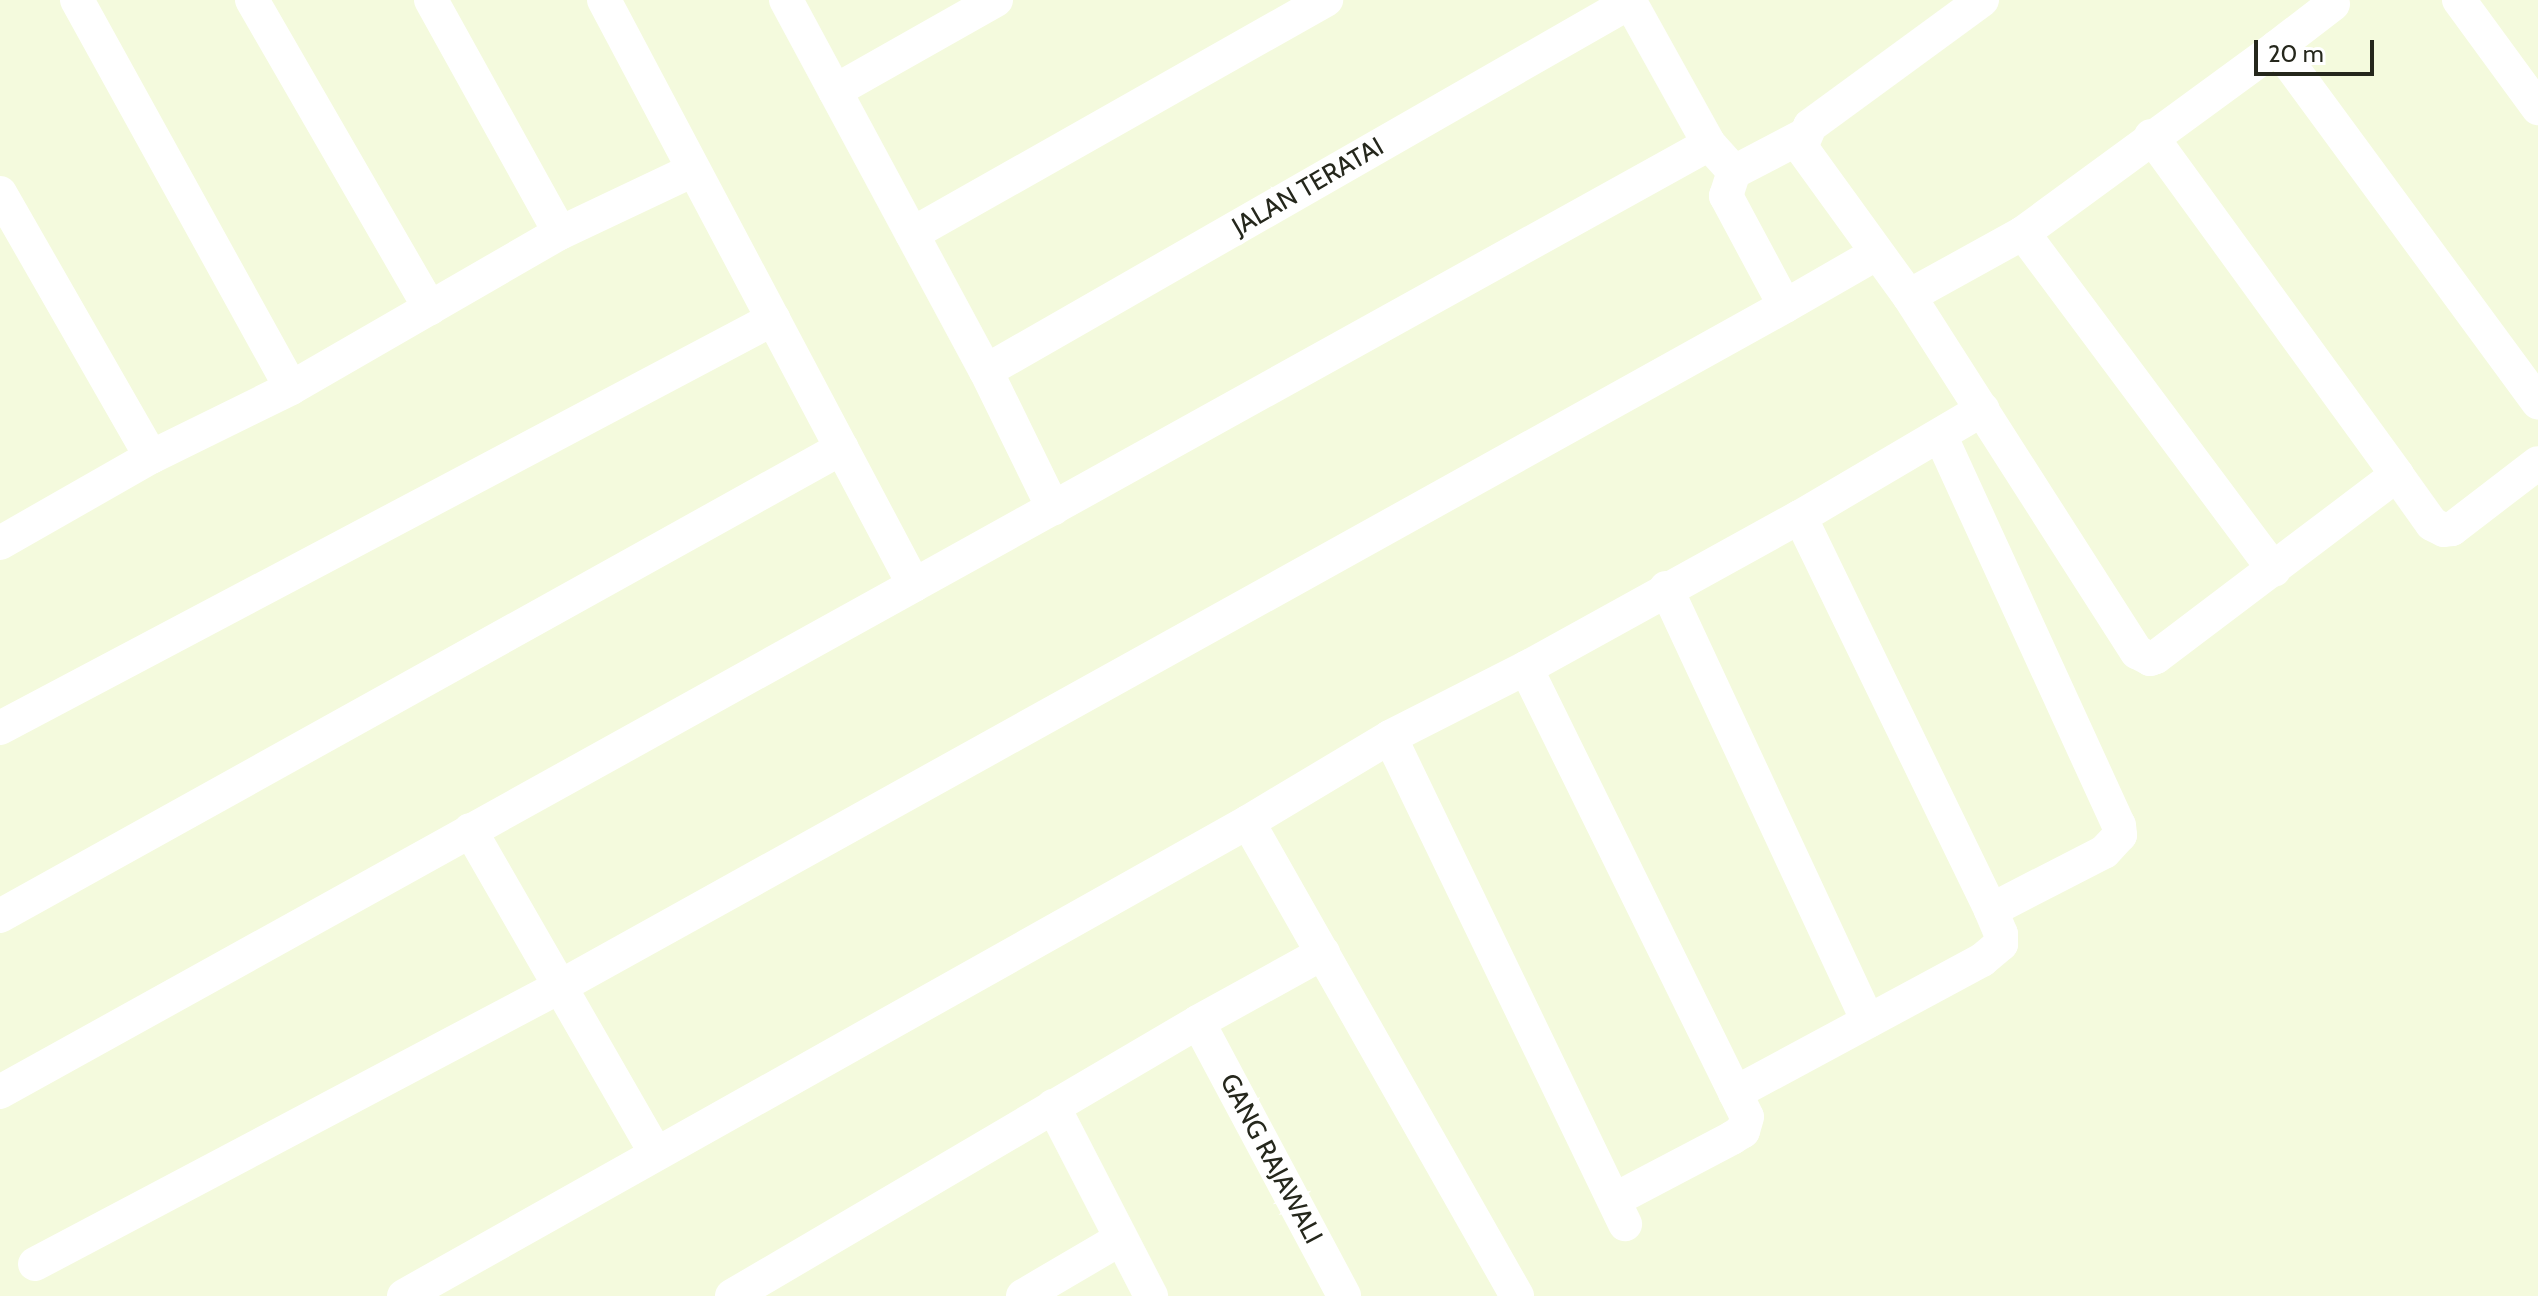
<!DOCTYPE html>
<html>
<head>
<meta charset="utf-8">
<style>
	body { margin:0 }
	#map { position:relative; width:2538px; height:1296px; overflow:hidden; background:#f4fadd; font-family:Cabin,sans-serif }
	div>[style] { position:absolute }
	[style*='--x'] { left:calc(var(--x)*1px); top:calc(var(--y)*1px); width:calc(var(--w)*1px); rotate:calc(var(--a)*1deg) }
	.minor>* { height:34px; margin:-17px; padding:0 17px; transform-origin:17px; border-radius:17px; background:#fff }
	span { translate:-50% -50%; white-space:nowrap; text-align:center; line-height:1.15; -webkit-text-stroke:8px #fff; paint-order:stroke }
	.street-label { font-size:26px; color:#25271c }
	.scale { position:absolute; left:2254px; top:40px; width:120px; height:36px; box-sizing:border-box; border:4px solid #25271c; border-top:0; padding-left:10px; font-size:24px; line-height:28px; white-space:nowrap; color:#25271c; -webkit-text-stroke:6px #fff; paint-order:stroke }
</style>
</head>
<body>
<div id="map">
	<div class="minor">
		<i style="--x:77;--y:0;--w:443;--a:61.1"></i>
		<i style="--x:252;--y:0;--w:356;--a:60"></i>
		<i style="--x:431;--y:0;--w:266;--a:61"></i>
		<i style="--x:786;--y:0;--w:421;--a:61.7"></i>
		<i style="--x:986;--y:371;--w:153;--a:63.9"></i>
		<i style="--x:1629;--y:0;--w:165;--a:60.9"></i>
		<i style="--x:1982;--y:0;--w:213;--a:143.8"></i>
		<i style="--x:1810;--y:126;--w:23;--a:113"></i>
		<i style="--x:1801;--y:147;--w:184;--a:54.1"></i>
		<i style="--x:1909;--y:296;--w:423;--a:57.4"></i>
		<i style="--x:2137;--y:652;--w:15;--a:28"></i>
		<i style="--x:2150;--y:659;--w:6;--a:-18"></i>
		<i style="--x:2156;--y:657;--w:302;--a:-37.1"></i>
		<i style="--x:2397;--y:475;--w:60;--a:54.5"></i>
		<i style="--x:2432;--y:524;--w:13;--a:27"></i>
		<i style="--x:2444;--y:530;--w:8;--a:-7"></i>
		<i style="--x:2452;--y:529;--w:108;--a:-37.5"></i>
		<i style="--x:2459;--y:0;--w:134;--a:53.8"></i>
		<i style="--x:2333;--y:4;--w:71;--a:142.5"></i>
		<i style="--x:2277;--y:47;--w:441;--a:53.7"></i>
		<i style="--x:835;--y:91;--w:185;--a:-29.5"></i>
		<i style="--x:2151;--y:136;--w:419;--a:54"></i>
		<i style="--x:0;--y:193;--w:304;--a:60.2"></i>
		<i style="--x:2023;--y:233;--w:420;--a:53.3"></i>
		<i style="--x:912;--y:234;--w:476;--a:-29.5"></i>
		<i style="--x:1909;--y:296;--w:130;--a:-28.9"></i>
		<i style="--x:2023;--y:233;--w:315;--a:-36.2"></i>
		<i style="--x:1785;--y:306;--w:106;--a:-29.9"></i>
		<i style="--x:986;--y:371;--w:742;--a:-29.81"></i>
		<i style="--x:1941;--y:437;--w:427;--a:65.4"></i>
		<i style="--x:2119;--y:825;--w:10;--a:84"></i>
		<i style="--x:2120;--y:835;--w:23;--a:133"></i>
		<i style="--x:2104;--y:852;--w:127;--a:152.8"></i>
		<i style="--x:0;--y:543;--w:174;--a:-29.7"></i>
		<i style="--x:151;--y:457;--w:156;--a:-26.2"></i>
		<i style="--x:291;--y:388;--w:310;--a:-30"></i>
		<i style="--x:560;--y:233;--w:147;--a:-25.3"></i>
		<i style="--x:914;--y:585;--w:909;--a:-29.02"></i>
		<i style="--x:1709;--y:144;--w:38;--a:48"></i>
		<i style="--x:1666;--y:588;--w:478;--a:65"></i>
		<i style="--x:1526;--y:668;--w:500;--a:63.79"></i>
		<i style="--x:1747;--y:1117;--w:15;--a:106"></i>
		<i style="--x:1743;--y:1131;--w:13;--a:148"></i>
		<i style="--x:1732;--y:1138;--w:133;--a:152.3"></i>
		<i style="--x:0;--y:728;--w:875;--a:-27.88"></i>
		<i style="--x:1390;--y:737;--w:541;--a:64.24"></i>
		<i style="--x:1248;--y:822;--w:545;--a:60.42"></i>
		<i style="--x:470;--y:830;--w:373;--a:60.1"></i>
		<i style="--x:0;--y:916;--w:963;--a:-29.07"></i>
		<i style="--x:1198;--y:1022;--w:310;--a:61.9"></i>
		<i style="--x:0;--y:1092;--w:1045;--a:-29.02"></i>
		<i style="--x:914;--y:585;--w:662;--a:-117.92"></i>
		<i style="--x:1735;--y:1093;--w:281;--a:-28.3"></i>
		<i style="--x:1982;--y:960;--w:25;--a:-40"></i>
		<i style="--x:2001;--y:944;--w:10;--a:-90"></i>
		<i style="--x:2001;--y:934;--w:26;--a:-113"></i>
		<i style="--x:1991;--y:910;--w:437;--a:-115.9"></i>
		<i style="--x:1053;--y:1106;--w:214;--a:62.7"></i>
		<i style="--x:35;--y:1264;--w:595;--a:-27.86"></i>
		<i style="--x:561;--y:986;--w:1400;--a:-29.05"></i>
		<i style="--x:1785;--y:306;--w:125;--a:-118.2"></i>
		<i style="--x:1726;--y:196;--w:25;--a:-72"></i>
		<i style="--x:1734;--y:172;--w:78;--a:-27.6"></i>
		<i style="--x:404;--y:1296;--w:968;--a:-29.32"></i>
		<i style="--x:1248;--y:822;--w:165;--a:-30.9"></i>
		<i style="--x:1390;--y:737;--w:153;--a:-26.9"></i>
		<i style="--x:1526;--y:668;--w:313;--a:-28.9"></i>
		<i style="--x:1800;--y:517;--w:212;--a:-30.5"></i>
		<i style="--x:732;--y:1296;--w:541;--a:-30.45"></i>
		<i style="--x:1198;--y:1022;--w:143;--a:-28.9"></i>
		<i style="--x:1023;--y:1296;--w:113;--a:-30.4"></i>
	</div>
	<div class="street-label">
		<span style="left:1308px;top:187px;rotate:-30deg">JALAN TERATAI</span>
		<span style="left:1271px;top:1159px;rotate:62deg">GANG RAJAWALI</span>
	</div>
	<div class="scale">20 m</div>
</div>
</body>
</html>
